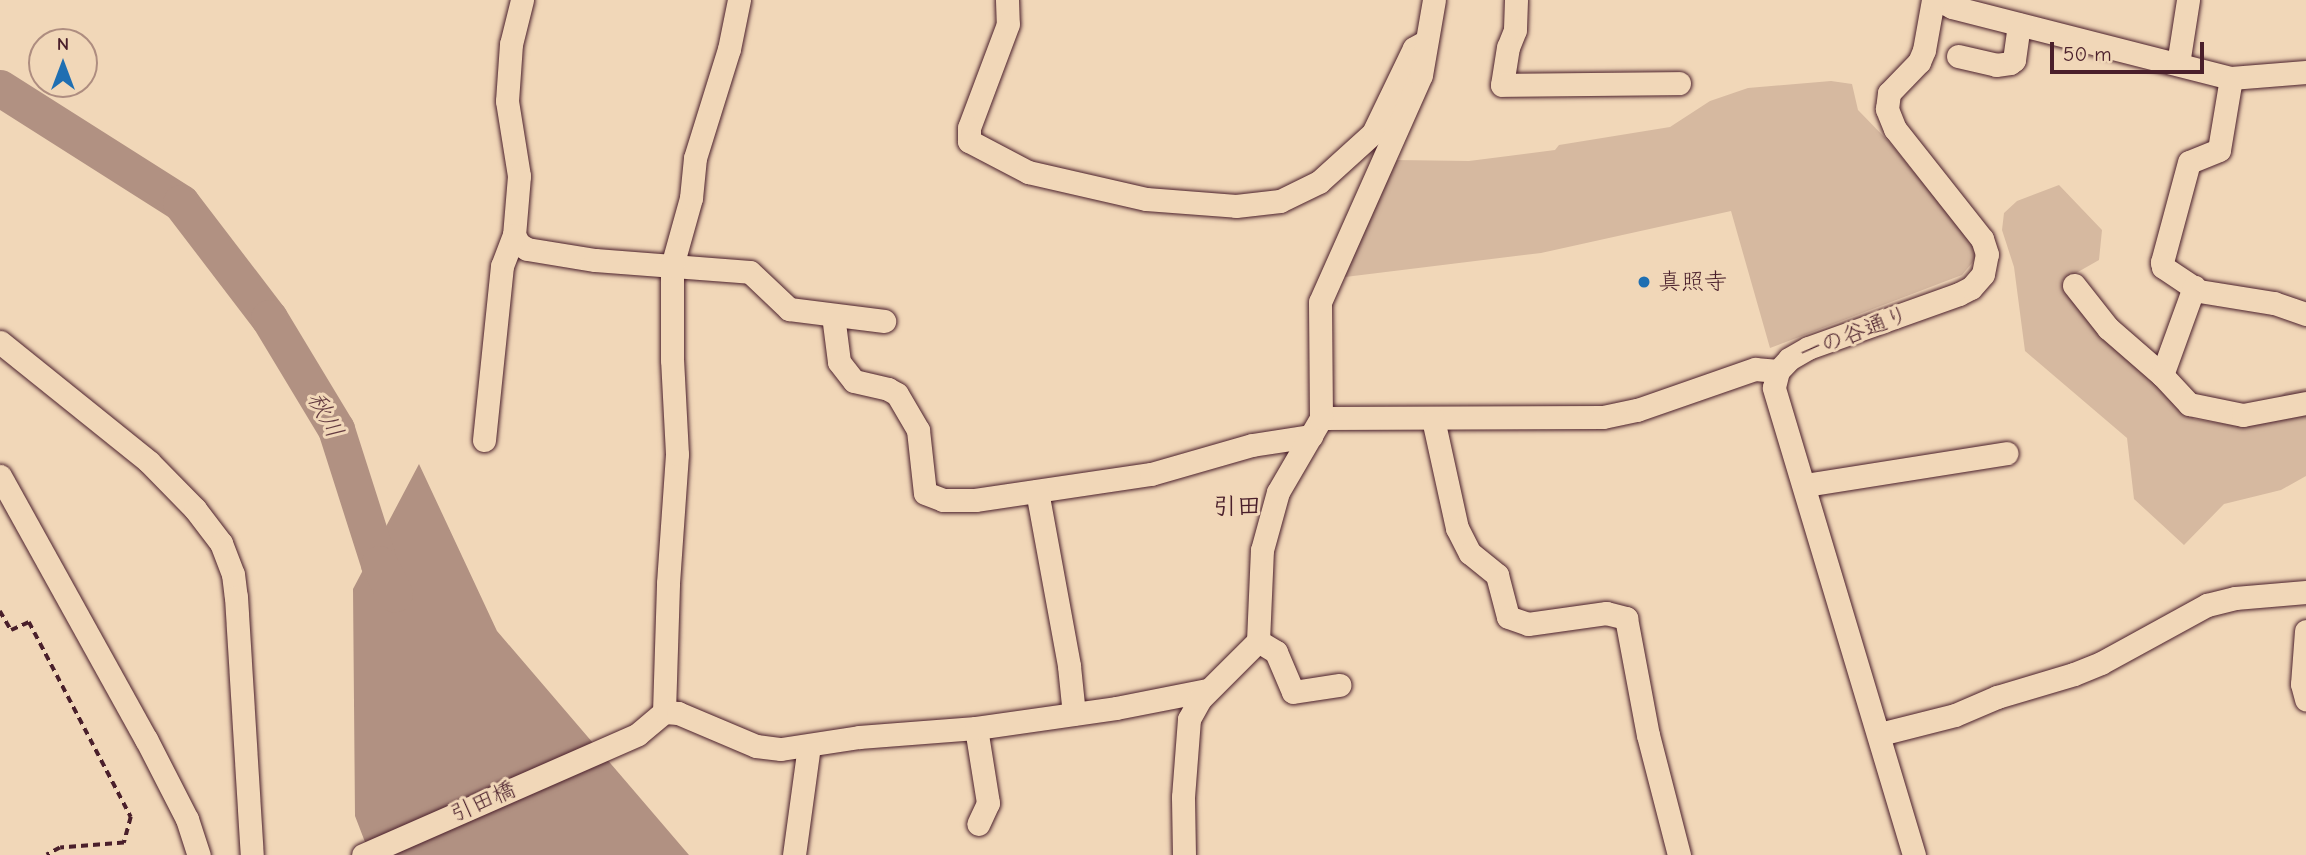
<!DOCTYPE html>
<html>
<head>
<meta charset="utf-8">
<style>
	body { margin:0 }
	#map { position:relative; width:2306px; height:855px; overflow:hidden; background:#f1d7b8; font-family:"Comic Neue","Klee One",sans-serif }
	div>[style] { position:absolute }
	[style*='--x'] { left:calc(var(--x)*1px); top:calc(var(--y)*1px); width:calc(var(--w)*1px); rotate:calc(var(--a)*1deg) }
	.green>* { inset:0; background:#d6b9a0 }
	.water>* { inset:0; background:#b19182 }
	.river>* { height:37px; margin:-18.5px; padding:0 18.5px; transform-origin:18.5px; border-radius:18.5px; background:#b19182 }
	.path>* { height:3.5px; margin-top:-1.75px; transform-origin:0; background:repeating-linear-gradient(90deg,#4a1f2b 0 7px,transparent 0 12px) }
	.roads { filter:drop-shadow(0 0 2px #4a1f2b) drop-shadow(0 0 2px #4a1f2b) }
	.minor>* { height:23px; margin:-11.5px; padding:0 11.5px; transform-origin:11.5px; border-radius:11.5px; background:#f1d7b8 }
	.dots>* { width:19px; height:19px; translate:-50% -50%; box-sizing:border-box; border:4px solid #f1d7b8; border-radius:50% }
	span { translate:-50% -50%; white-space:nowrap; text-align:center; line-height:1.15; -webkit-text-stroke:6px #f1d7b8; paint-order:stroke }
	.poi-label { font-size:23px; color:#4a1f2b }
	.left { translate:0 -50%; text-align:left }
	.street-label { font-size:23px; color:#4a1f2b }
	.water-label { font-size:24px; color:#643c41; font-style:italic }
	.neighbourhood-label { font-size:24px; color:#4a1f2b; font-weight:700 }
	.north { position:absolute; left:28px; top:28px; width:70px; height:70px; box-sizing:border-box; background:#f1d7b8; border:2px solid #ae8d80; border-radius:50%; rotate:0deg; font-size:19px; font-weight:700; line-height:28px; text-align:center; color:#4a1f2b }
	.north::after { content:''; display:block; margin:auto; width:24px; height:32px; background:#1f6fb2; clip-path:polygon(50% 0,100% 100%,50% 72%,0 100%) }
	.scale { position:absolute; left:2050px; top:42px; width:154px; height:32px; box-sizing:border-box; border:4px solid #4a1f2b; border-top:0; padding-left:9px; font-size:21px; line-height:24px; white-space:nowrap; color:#4a1f2b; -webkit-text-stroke:5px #f1d7b8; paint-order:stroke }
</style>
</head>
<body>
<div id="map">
	<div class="green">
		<i style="clip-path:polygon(1831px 81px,1852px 84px,1858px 110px,1890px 143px,1973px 244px,1976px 258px,1962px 275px,1770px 348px,1731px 211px,1541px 253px,1337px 278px,1396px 160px,1469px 161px,1555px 150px,1559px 145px,1670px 127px,1710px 101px,1748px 88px)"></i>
		<i style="clip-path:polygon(2059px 185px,2102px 230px,2099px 260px,2062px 281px,2194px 419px,2237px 426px,2286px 392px,2306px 388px,2306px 476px,2281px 490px,2224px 504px,2184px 545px,2134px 499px,2127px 438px,2025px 351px,2014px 267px,2002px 230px,2004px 213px,2017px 201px)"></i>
	</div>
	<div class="water">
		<i style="clip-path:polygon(419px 464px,497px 631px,689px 855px,370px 855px,355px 816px,353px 589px)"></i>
	</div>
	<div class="river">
		<i style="--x:0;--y:88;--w:214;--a:32.4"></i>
		<i style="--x:181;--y:203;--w:145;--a:52.6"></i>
		<i style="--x:269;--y:318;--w:130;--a:58.9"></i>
		<i style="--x:336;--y:429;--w:142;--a:72.3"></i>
		<i style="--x:379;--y:564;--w:33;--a:63"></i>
	</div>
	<div class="path">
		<i style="--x:0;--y:611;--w:22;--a:60"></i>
		<i style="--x:11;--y:630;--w:20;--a:-24"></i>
		<i style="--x:29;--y:622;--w:220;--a:62.4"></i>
		<i style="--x:131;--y:817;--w:27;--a:105"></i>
		<i style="--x:124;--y:843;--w:64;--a:175.5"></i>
		<i style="--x:60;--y:848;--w:15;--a:152"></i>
	</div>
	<div class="roads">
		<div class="minor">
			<i style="--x:522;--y:0;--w:45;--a:104"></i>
			<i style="--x:511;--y:44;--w:57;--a:94"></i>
			<i style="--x:507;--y:101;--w:76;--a:80.9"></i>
			<i style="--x:519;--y:176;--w:59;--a:94.8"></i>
			<i style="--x:514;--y:235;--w:10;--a:61"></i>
			<i style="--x:519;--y:244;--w:9;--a:32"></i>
			<i style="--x:527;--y:249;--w:69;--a:9.2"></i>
			<i style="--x:595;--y:260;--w:155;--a:4.4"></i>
			<i style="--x:750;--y:272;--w:54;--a:43.5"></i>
			<i style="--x:789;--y:309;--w:96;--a:7.2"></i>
			<i style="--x:1007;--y:0;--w:24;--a:88"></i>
			<i style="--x:1008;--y:24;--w:111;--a:110.6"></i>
			<i style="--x:969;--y:128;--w:13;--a:90"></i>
			<i style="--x:969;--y:141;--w:67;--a:27.7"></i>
			<i style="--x:1028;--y:172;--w:121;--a:12.9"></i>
			<i style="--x:1146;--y:199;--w:90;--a:4.4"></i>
			<i style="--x:1236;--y:206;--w:44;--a:-6.5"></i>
			<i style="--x:1280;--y:201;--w:43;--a:-26"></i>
			<i style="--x:1319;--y:182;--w:73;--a:-42.2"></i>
			<i style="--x:1373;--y:133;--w:94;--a:-64.2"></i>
			<i style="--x:1414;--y:48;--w:13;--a:-29"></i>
			<i style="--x:1516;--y:0;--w:30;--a:92"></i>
			<i style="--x:1515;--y:30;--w:18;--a:112"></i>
			<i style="--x:1508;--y:47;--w:38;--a:99"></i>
			<i style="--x:1502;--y:85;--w:177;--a:-0.6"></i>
			<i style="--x:1939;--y:0;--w:15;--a:28"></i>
			<i style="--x:1952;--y:7;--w:288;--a:14.3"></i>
			<i style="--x:2231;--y:78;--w:75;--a:-4.6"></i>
			<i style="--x:1958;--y:56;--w:39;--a:13"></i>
			<i style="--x:1996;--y:65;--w:14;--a:-8"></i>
			<i style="--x:2010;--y:63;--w:5;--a:-37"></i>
			<i style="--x:2014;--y:60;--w:36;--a:-82"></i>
			<i style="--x:2178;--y:64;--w:65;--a:-81.1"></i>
			<i style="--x:2231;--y:78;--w:73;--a:99.5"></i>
			<i style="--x:2219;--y:150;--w:32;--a:158"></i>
			<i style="--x:2189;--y:162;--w:104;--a:105.1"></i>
			<i style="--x:2162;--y:262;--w:5;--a:79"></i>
			<i style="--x:2163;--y:267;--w:43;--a:33.7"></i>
			<i style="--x:2199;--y:291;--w:76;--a:9.1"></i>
			<i style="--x:2274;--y:303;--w:34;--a:19"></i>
			<i style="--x:2074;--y:285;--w:55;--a:51.7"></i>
			<i style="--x:2108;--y:328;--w:72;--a:41"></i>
			<i style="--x:2162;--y:375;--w:94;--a:-70"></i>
			<i style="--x:833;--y:315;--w:47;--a:82.7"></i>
			<i style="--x:839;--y:362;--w:24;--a:52"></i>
			<i style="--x:854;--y:381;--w:35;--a:13"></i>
			<i style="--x:888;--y:389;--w:10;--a:29"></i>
			<i style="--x:897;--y:394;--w:42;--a:59.7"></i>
			<i style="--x:918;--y:430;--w:63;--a:83.7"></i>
			<i style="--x:925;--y:493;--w:19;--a:21"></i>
			<i style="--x:943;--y:500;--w:32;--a:0"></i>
			<i style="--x:975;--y:500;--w:178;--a:-8.4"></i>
			<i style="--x:1151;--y:474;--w:105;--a:-16"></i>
			<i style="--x:1252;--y:445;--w:60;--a:-8.7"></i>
			<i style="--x:0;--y:342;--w:191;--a:38.8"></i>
			<i style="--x:149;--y:462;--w:66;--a:45.6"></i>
			<i style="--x:195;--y:509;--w:43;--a:52.6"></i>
			<i style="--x:221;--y:543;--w:33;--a:69"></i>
			<i style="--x:233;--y:574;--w:23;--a:83"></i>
			<i style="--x:236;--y:597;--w:258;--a:86.5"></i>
			<i style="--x:2162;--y:375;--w:40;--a:47"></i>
			<i style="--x:2189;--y:404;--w:55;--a:11.5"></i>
			<i style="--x:2243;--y:415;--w:64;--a:-10.8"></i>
			<i style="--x:1321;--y:418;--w:282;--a:-0.2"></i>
			<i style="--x:1603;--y:417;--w:35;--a:-12"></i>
			<i style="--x:1637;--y:410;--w:125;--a:-19.2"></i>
			<i style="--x:1755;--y:369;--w:23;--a:5"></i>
			<i style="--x:1433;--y:419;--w:112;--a:77.6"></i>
			<i style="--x:1457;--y:528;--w:28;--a:63"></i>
			<i style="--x:1470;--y:553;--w:35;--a:39"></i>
			<i style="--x:1497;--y:575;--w:43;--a:75.3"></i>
			<i style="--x:1508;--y:617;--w:21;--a:19"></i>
			<i style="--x:1528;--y:624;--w:79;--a:-8"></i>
			<i style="--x:1606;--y:613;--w:21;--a:14"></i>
			<i style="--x:1626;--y:618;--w:119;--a:79.4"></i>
			<i style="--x:1648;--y:735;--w:124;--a:75.5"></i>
			<i style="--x:484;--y:440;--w:175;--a:-84.1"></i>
			<i style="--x:502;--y:266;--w:33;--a:-69"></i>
			<i style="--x:0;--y:476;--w:301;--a:61"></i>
			<i style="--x:146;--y:739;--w:90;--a:62.9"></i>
			<i style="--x:187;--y:819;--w:38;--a:72"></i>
			<i style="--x:1805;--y:485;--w:204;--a:-9"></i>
			<i style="--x:1037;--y:491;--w:178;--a:79.6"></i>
			<i style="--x:1069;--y:666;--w:48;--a:84.1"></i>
			<i style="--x:2306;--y:631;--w:53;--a:94.3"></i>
			<i style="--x:2302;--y:684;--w:16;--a:75"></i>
			<i style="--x:1258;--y:641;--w:21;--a:31"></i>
			<i style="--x:1276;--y:652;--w:43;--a:67"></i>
			<i style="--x:1293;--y:692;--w:47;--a:-8.7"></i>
			<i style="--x:664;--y:712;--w:129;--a:-88.2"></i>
			<i style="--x:668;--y:583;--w:129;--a:-86"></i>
			<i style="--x:677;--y:454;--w:94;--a:-93"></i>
			<i style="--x:672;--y:360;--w:94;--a:-90"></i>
			<i style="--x:672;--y:266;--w:71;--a:-74.4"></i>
			<i style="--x:691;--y:198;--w:40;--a:-84.3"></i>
			<i style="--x:695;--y:158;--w:114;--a:-72.7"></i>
			<i style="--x:729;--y:49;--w:50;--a:-78.5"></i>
			<i style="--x:976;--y:728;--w:76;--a:80.9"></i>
			<i style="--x:988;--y:803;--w:23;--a:115"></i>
			<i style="--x:1880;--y:734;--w:77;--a:-14.2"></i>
			<i style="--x:1955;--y:715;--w:46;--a:-23.2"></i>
			<i style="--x:1997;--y:697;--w:80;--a:-16.6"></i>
			<i style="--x:2074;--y:674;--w:29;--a:-22"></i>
			<i style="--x:2101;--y:663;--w:121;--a:-28.7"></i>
			<i style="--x:2207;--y:605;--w:29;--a:-14"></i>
			<i style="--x:2235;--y:598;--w:71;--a:-4.8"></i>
			<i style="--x:363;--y:855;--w:300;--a:-23.7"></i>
			<i style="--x:638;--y:734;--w:34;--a:-40"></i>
			<i style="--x:664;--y:712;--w:14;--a:4"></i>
			<i style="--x:678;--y:713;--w:85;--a:22.9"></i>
			<i style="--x:756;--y:746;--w:25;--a:7"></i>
			<i style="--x:781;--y:749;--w:79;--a:-8.7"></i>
			<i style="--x:859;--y:737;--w:117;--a:-4.4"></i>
			<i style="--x:976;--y:728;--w:141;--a:-8.1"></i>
			<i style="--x:1116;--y:708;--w:94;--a:-11.1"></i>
			<i style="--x:794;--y:855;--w:110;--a:-82.2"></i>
			<i style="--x:1184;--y:855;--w:58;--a:-91"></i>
			<i style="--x:1183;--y:797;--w:78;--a:-85.6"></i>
			<i style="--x:1189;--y:719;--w:23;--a:-61"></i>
			<i style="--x:1200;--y:699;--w:82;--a:-45"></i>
			<i style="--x:1258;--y:641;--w:91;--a:-87.5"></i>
			<i style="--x:1262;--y:550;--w:60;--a:-74.6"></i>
			<i style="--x:1278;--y:492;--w:86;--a:-59.8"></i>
			<i style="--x:1321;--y:418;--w:116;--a:-90.5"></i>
			<i style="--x:1320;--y:302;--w:248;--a:-66"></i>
			<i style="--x:1421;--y:75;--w:76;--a:-80.2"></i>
			<i style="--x:1914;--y:855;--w:488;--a:-106.7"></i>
			<i style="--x:1774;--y:387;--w:16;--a:-76"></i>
			<i style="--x:1778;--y:371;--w:16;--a:-47"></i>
			<i style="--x:1789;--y:359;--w:22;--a:-30"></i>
			<i style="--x:1808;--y:348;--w:160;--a:-19.7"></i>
			<i style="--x:1959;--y:294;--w:13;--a:-27"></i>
			<i style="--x:1971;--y:288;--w:18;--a:-49"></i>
			<i style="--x:1983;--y:274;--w:20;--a:-79"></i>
			<i style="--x:1987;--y:254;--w:16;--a:-108"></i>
			<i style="--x:1982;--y:239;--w:140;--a:-128.3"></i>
			<i style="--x:1895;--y:129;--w:22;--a:-112"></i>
			<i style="--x:1887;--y:109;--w:16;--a:-83"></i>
			<i style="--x:1889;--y:93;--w:43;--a:-45.9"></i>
			<i style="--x:1919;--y:62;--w:13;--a:-67"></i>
			<i style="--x:1924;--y:50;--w:51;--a:-79.8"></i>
		</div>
	</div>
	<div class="dots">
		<i style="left:1644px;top:282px;background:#1f6fb2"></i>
	</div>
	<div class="poi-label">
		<span class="left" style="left:1658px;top:282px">真照寺</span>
	</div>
	<div class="street-label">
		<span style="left:1854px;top:334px;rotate:-21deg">一の谷通り</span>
		<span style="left:483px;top:802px;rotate:-24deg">引田橋</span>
	</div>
	<div class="water-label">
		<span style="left:325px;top:415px;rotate:62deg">秋川</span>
	</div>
	<div class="neighbourhood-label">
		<span style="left:1237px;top:507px">引田</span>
	</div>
	<div class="north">N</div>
	<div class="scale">50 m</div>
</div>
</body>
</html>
